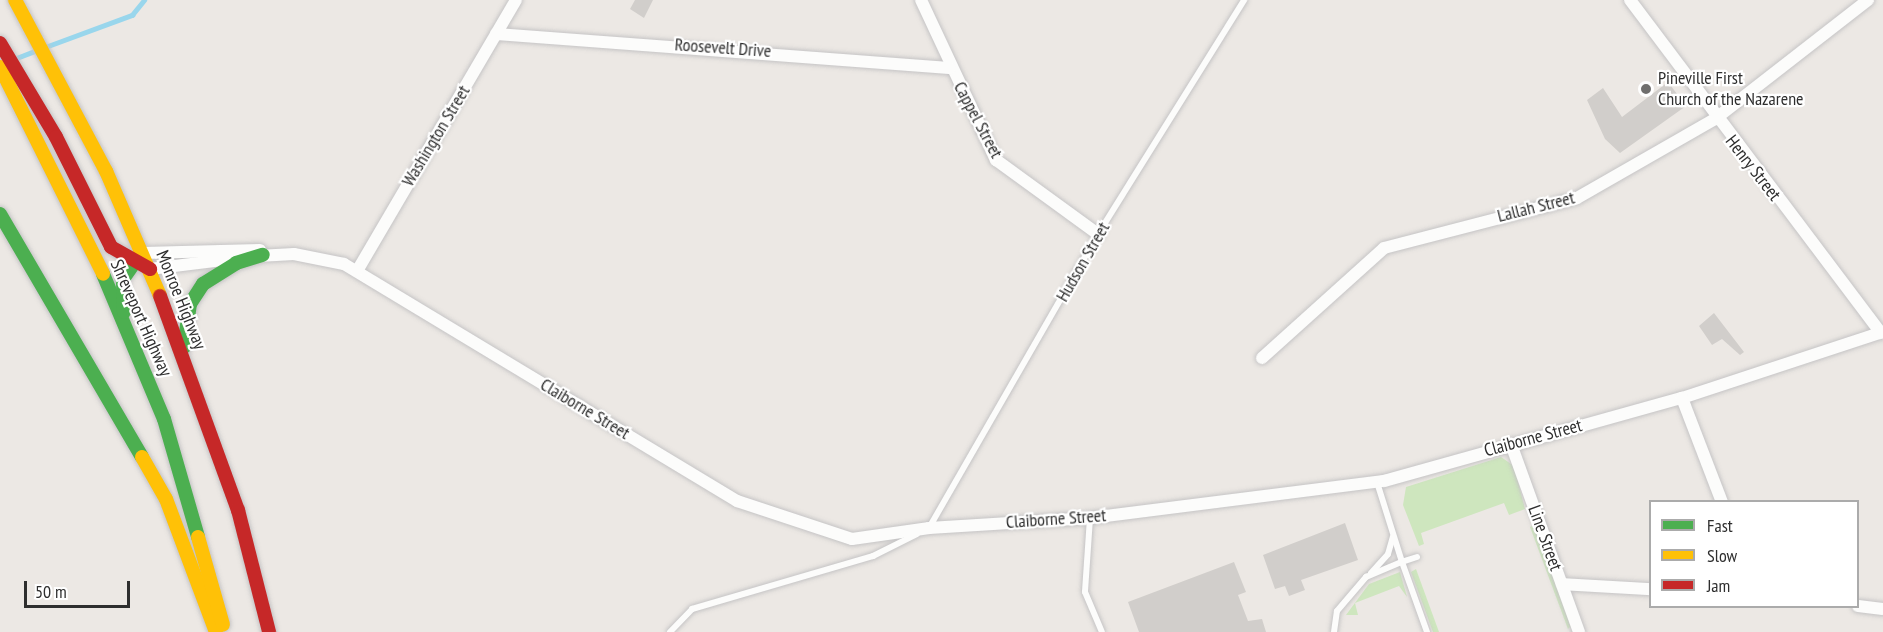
<!DOCTYPE html>
<html>
<head>
<meta charset="utf-8">
<style>
	body { margin:0 }
	#map { position:relative; width:1883px; height:632px; overflow:hidden; background:#ece8e4; font-family:"PT Sans Narrow",sans-serif }
	div>[style] { position:absolute }
	[style*='--x'] { left:calc(var(--x)*1px); top:calc(var(--y)*1px); width:calc(var(--w)*1px); rotate:calc(var(--a)*1deg) }
	.green>* { inset:0; background:#cee6be }
	.stream>* { height:4.5px; margin:-2.25px; padding:0 2.25px; transform-origin:2.25px; border-radius:2.25px; background:#99d6ec }
	.building>* { inset:0; background:#d1cecb }
	.roads { filter:drop-shadow(0 0 2px #c5c4c5) drop-shadow(0 0 2px #c5c4c5) }
	.lane>* { height:6px; margin:-3px; padding:0 3px; transform-origin:3px; border-radius:3px; background:#fcfcfb }
	.street>* { height:12px; margin:-6px; padding:0 6px; transform-origin:6px; border-radius:6px; background:#fcfcfb }
	.fast>* { height:14px; margin:-7px; padding:0 7px; transform-origin:7px; border-radius:7px; background:#4caf50 }
	.slow>* { height:14px; margin:-7px; padding:0 7px; transform-origin:7px; border-radius:7px; background:#ffc107 }
	.jam>* { height:14px; margin:-7px; padding:0 7px; transform-origin:7px; border-radius:7px; background:#c62828 }
	.dots>* { width:16px; height:16px; translate:-50% -50%; box-sizing:border-box; border:3px solid #fff; border-radius:50% }
	span { translate:-50% -50%; white-space:nowrap; text-align:center; line-height:1.15; -webkit-text-stroke:4.5px #fff; paint-order:stroke }
	.street-label { font-size:18px; color:#2e2e2e }
	.poi-label { font-size:18px; color:#2e2e2e }
	.left { translate:0 -50%; text-align:left }
	.legend { position:absolute; left:1649px; top:500px; width:210px; height:108px; box-sizing:border-box; background:#fff; border:2px solid #ababab; margin:0; padding:8px 10px; list-style:none; font-size:18px; color:#2e2e2e }
	.legend li { display:flex; align-items:center; gap:12px; height:30px }
	.legend b { width:30px; border:2px solid #ababab }
	.scale { position:absolute; left:24px; top:581px; width:106px; height:27px; box-sizing:border-box; border:3px solid #2e2e2e; border-top:0; padding-left:8px; font-size:18px; line-height:21px; white-space:nowrap; color:#2e2e2e; -webkit-text-stroke:4px #fff; paint-order:stroke }
</style>
</head>
<body>
<div id="map">
	<div class="green">
		<i style="clip-path:polygon(1501px 457px,1514px 466px,1525px 509px,1509px 515px,1504px 503px,1421px 533px,1424px 544px,1419px 546px,1403px 505px,1406px 487px)"></i>
		<i style="clip-path:polygon(1535px 525px,1571px 626px,1568px 629px,1530px 527px)"></i>
		<i style="clip-path:polygon(1416px 569px,1439px 632px,1433px 632px,1411px 572px)"></i>
		<i style="clip-path:polygon(1400px 572px,1407px 597px,1399px 586px,1355px 603px,1358px 615px,1346px 615px,1369px 584px)"></i>
	</div>
	<div class="stream">
		<i style="--x:48;--y:46;--w:90;--a:-20.3"></i>
		<i style="--x:132;--y:15;--w:19;--a:-51"></i>
		<i style="--x:14;--y:59;--w:22;--a:-21"></i>
	</div>
	<div class="building">
		<i style="clip-path:polygon(635px 0,653px 0,644px 18px,630px 9px)"></i>
		<i style="clip-path:polygon(1668px 82px,1686px 106px,1620px 153px,1605px 139px,1587px 100px,1603px 88px,1622px 117px)"></i>
		<i style="clip-path:polygon(1714px 313px,1744px 352px,1740px 355px,1722px 339px,1712px 345px,1699px 326px)"></i>
		<i style="clip-path:polygon(1345px 523px,1358px 560px,1301px 580px,1305px 590px,1289px 596px,1285px 586px,1275px 589px,1263px 555px)"></i>
		<i style="clip-path:polygon(1234px 562px,1246px 592px,1238px 595px,1248px 621px,1262px 619px,1266px 632px,1139px 632px,1128px 602px)"></i>
	</div>
	<div class="roads">
		<div class="lane">
			<i style="--x:1090;--y:518;--w:74;--a:93.9"></i>
			<i style="--x:1085;--y:592;--w:43;--a:67"></i>
			<i style="--x:929;--y:528;--w:339;--a:-60.1"></i>
			<i style="--x:1098;--y:234;--w:276;--a:-58"></i>
			<i style="--x:1417;--y:557;--w:16;--a:162"></i>
			<i style="--x:1402;--y:562;--w:74;--a:70.3"></i>
			<i style="--x:1371;--y:573;--w:25;--a:-48"></i>
			<i style="--x:1388;--y:554;--w:18;--a:-74"></i>
			<i style="--x:670;--y:632;--w:32;--a:-46"></i>
			<i style="--x:692;--y:609;--w:189;--a:-16.3"></i>
			<i style="--x:873;--y:556;--w:49;--a:-26.6"></i>
			<i style="--x:1334;--y:632;--w:21;--a:-82"></i>
			<i style="--x:1337;--y:611;--w:45;--a:-49.5"></i>
			<i style="--x:1366;--y:577;--w:39;--a:-23"></i>
			<i style="--x:1402;--y:562;--w:84;--a:-107.4"></i>
		</div>
		<div class="street">
			<i style="--x:921;--y:0;--w:177;--a:64.9"></i>
			<i style="--x:996;--y:160;--w:126;--a:36"></i>
			<i style="--x:1630;--y:0;--w:417;--a:53"></i>
			<i style="--x:496;--y:34;--w:455;--a:4.3"></i>
			<i style="--x:143;--y:253;--w:117;--a:-1.5"></i>
			<i style="--x:258;--y:256;--w:36;--a:-3"></i>
			<i style="--x:294;--y:254;--w:51;--a:11.3"></i>
			<i style="--x:344;--y:264;--w:459;--a:31.1"></i>
			<i style="--x:737;--y:501;--w:121;--a:18.3"></i>
			<i style="--x:852;--y:539;--w:78;--a:-8.1"></i>
			<i style="--x:929;--y:528;--w:161;--a:-3.6"></i>
			<i style="--x:1090;--y:518;--w:296;--a:-7.2"></i>
			<i style="--x:1384;--y:481;--w:309;--a:-15.6"></i>
			<i style="--x:1682;--y:398;--w:212;--a:-18.2"></i>
			<i style="--x:150;--y:269;--w:83;--a:-7"></i>
			<i style="--x:357;--y:271;--w:314;--a:-59.6"></i>
			<i style="--x:1262;--y:358;--w:164;--a:-42"></i>
			<i style="--x:1384;--y:248;--w:199;--a:-14.5"></i>
			<i style="--x:1577;--y:198;--w:159;--a:-29.8"></i>
			<i style="--x:1715;--y:119;--w:194;--a:-37.9"></i>
			<i style="--x:1682;--y:398;--w:111;--a:69"></i>
			<i style="--x:1511;--y:444;--w:200;--a:70.1"></i>
			<i style="--x:1562;--y:584;--w:88;--a:3.3"></i>
			<i style="--x:1858;--y:606;--w:25;--a:7"></i>
		</div>
		<div class="fast">
			<i style="--x:0;--y:214;--w:281;--a:59.7"></i>
			<i style="--x:103;--y:274;--w:157;--a:67.2"></i>
			<i style="--x:164;--y:419;--w:123;--a:73.9"></i>
			<i style="--x:124;--y:312;--w:33;--a:-92"></i>
			<i style="--x:123;--y:279;--w:29;--a:-55"></i>
			<i style="--x:184;--y:347;--w:43;--a:-82.1"></i>
			<i style="--x:190;--y:304;--w:24;--a:-57"></i>
			<i style="--x:203;--y:284;--w:39;--a:-32"></i>
			<i style="--x:236;--y:263;--w:28;--a:-17"></i>
		</div>
		<div class="slow">
			<i style="--x:15;--y:0;--w:194;--a:62"></i>
			<i style="--x:106;--y:171;--w:136;--a:66.6"></i>
			<i style="--x:0;--y:67;--w:231;--a:63.5"></i>
			<i style="--x:142;--y:457;--w:48;--a:60.3"></i>
			<i style="--x:166;--y:499;--w:142;--a:69.4"></i>
			<i style="--x:198;--y:537;--w:91;--a:74.1"></i>
		</div>
		<div class="jam">
			<i style="--x:0;--y:43;--w:109;--a:59.2"></i>
			<i style="--x:56;--y:137;--w:123;--a:63.4"></i>
			<i style="--x:111;--y:247;--w:45;--a:29.4"></i>
			<i style="--x:160;--y:296;--w:228;--a:70"></i>
			<i style="--x:238;--y:510;--w:126;--a:75.7"></i>
		</div>
	</div>
	<div class="dots">
		<i style="left:1646px;top:89px;background:#706f6e"></i>
	</div>
	<div class="street-label">
		<span style="left:723px;top:48px;rotate:4deg">Roosevelt Drive</span>
		<span style="left:978px;top:120px;rotate:62deg">Cappel Street</span>
		<span style="left:436px;top:136px;rotate:-59deg">Washington Street</span>
		<span style="left:1753px;top:168px;rotate:52deg">Henry Street</span>
		<span style="left:1536px;top:207px;rotate:-14deg">Lallah Street</span>
		<span style="left:1083px;top:262px;rotate:-60deg">Hudson Street</span>
		<span style="left:181px;top:300px;rotate:68deg">Monroe Highway</span>
		<span style="left:141px;top:318px;rotate:66deg">Shreveport Highway</span>
		<span style="left:585px;top:409px;rotate:31deg">Claiborne Street</span>
		<span style="left:1533px;top:438px;rotate:-15deg">Claiborne Street</span>
		<span style="left:1056px;top:519px;rotate:-4deg">Claiborne Street</span>
		<span style="left:1545px;top:538px;rotate:70deg">Line Street</span>
	</div>
	<div class="poi-label">
		<span class="left" style="left:1658px;top:89px">Pineville First<br>Church of the Nazarene</span>
	</div>
	<ul class="legend">
	<li><b style="height:8px;background:#4caf50"></b>Fast</li>
	<li><b style="height:8px;background:#ffc107"></b>Slow</li>
	<li><b style="height:8px;background:#c62828"></b>Jam</li>
	</ul>
	<div class="scale">50 m</div>
</div>
</body>
</html>
